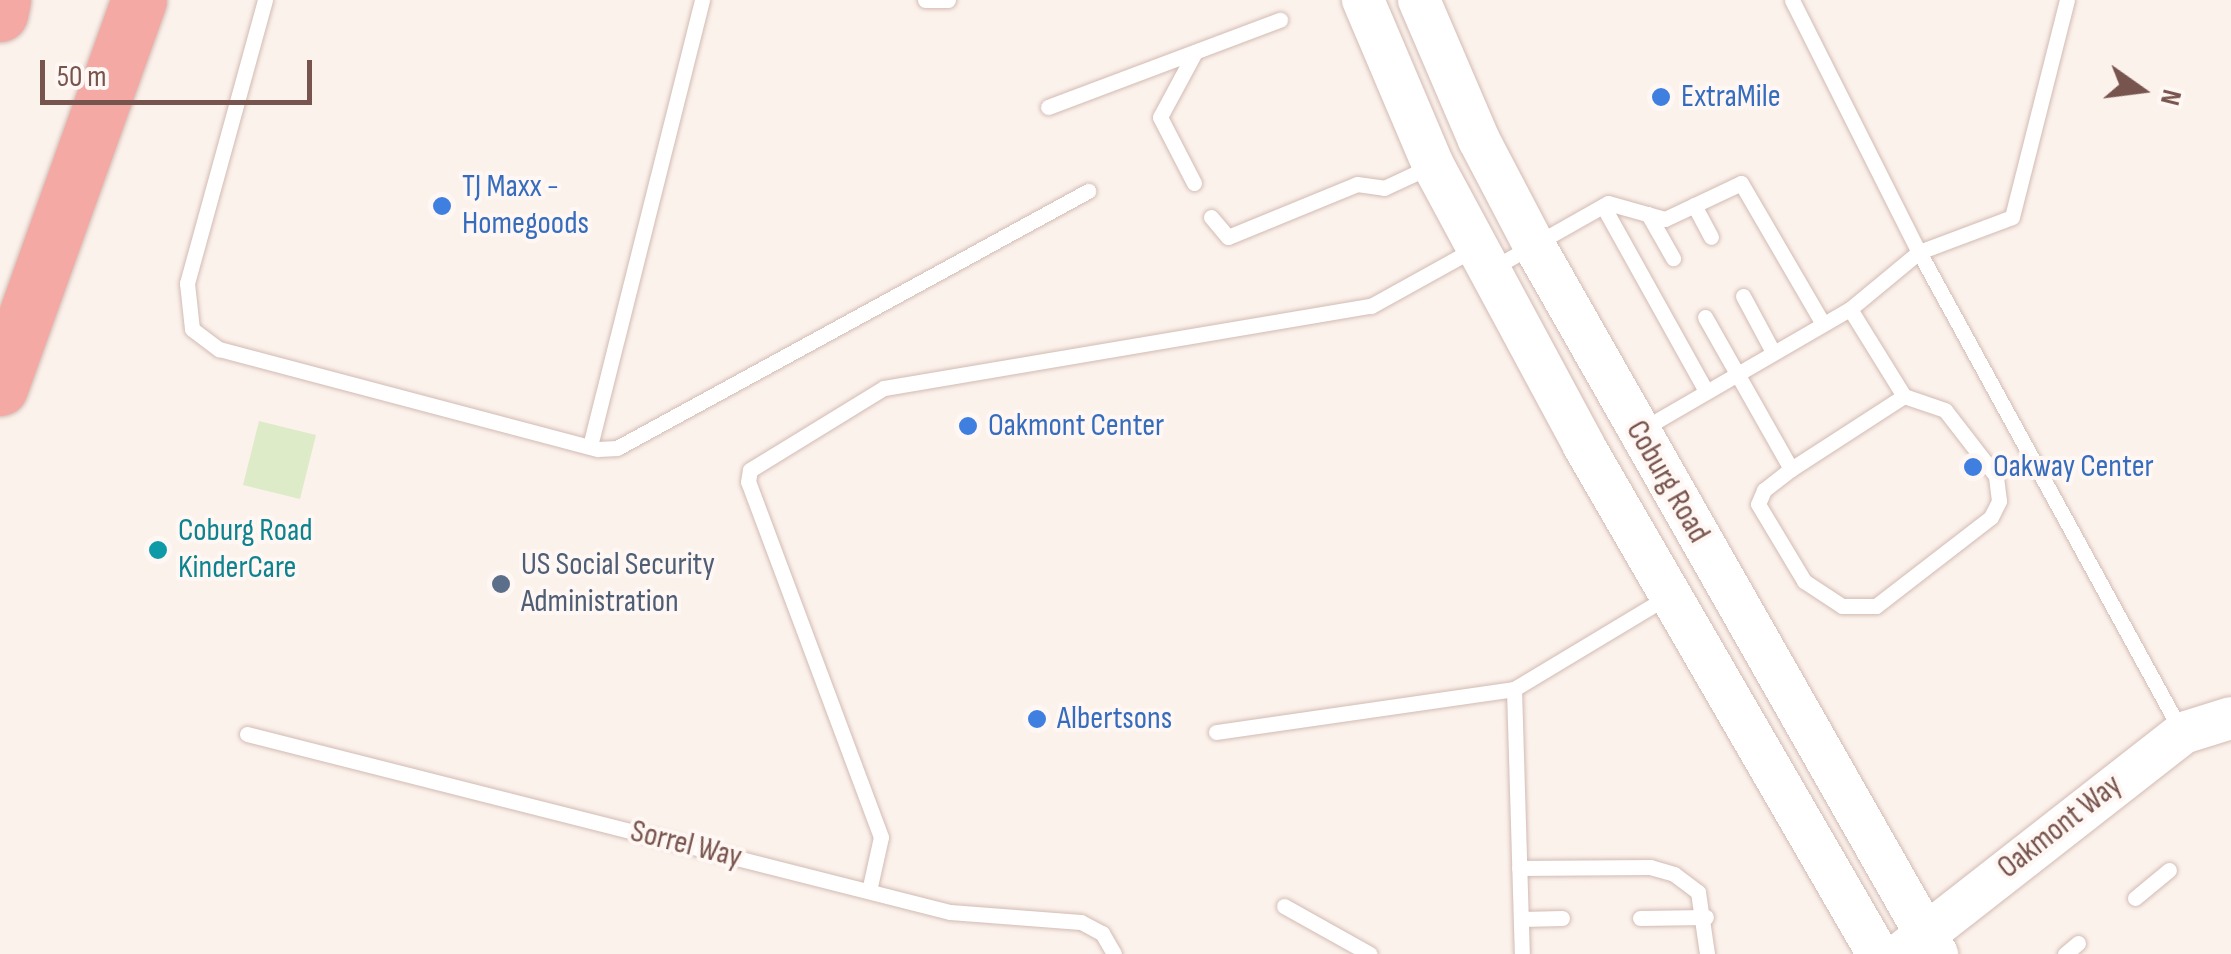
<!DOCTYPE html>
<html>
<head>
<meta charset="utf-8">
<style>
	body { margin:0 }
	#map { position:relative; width:2231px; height:954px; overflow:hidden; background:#fcf2ec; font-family:"Sofia Sans Condensed",sans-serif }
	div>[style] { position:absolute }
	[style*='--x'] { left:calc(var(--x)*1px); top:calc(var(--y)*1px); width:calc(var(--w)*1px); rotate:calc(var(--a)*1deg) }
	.green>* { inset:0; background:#deebc9 }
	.roads { filter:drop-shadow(0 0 2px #d2bbb3) drop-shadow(0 0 2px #d2bbb3) }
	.lane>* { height:15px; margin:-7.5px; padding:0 7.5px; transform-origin:7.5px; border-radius:7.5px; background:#fff }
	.secondary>* { height:42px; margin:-21px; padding:0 21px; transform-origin:21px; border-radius:21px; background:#fff }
	.highway>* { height:55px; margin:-27.5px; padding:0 27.5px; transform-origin:27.5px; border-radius:27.5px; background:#f4a9a5 }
	.dots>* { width:28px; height:28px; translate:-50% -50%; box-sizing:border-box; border:5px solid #fff7f3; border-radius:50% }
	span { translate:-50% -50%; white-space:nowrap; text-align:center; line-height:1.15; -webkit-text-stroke:8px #fff7f3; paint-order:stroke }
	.shop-label { font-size:32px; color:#366cbe }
	.left { translate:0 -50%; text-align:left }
	.street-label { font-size:32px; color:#78544e }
	.culture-label { font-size:32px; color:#0d838f }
	.service-label { font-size:32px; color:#4e5e75 }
	.north { position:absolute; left:2091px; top:40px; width:100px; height:100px; -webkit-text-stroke:8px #fff7f3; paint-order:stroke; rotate:104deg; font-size:28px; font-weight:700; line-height:40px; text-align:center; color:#78544e }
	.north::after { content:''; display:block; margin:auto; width:35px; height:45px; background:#78544e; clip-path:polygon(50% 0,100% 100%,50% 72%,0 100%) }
	.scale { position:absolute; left:40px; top:60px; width:272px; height:45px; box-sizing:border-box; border:5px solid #78544e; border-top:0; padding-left:12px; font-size:30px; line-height:35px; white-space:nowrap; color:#78544e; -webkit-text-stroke:8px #fff7f3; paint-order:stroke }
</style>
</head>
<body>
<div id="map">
	<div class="green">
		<i style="clip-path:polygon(259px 421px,316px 435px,300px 499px,243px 485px)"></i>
	</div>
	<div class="roads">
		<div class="lane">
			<i style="--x:265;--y:0;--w:294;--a:105.4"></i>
			<i style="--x:187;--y:283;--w:46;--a:83.8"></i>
			<i style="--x:192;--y:329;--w:34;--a:37"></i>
			<i style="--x:219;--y:349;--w:392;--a:14.8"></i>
			<i style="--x:598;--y:449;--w:19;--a:-3"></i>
			<i style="--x:617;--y:448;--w:537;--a:-28.62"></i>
			<i style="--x:925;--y:0;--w:23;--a:0"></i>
			<i style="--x:1792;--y:0;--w:282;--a:63.3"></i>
			<i style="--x:1919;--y:252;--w:544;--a:61.31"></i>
			<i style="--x:1048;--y:107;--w:248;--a:-20.6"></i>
			<i style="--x:1194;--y:183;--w:74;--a:-117.3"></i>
			<i style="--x:1160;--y:117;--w:74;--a:-61.7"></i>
			<i style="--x:1694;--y:205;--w:36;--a:62"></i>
			<i style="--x:1603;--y:206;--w:212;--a:60.9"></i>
			<i style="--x:1648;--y:214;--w:51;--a:60.4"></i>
			<i style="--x:1211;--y:217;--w:26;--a:50"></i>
			<i style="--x:1228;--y:237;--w:139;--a:-22.3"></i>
			<i style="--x:1357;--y:184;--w:27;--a:8"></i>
			<i style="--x:1384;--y:188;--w:50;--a:-25"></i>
			<i style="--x:1493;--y:268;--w:132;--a:-29.5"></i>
			<i style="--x:1608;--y:203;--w:59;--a:15.7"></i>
			<i style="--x:1665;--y:219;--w:84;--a:-25.3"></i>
			<i style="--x:1741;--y:183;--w:163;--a:59.8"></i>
			<i style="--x:1743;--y:296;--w:64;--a:61.8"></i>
			<i style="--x:1850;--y:309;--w:102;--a:58.2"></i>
			<i style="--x:1904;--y:396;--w:135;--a:147.1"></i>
			<i style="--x:1791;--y:469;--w:34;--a:142"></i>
			<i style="--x:1764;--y:490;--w:15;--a:113"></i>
			<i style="--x:1758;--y:504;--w:90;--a:59.1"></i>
			<i style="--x:1804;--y:581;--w:45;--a:33.3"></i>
			<i style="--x:1842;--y:606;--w:34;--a:0"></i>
			<i style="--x:1876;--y:606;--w:145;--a:-37.7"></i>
			<i style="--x:1991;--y:517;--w:18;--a:-63"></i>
			<i style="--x:1999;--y:501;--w:25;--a:-97"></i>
			<i style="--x:1996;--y:476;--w:83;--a:-127.7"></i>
			<i style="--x:1945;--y:410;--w:43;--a:-161.1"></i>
			<i style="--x:1705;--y:317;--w:175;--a:60.5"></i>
			<i style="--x:1641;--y:430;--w:241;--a:-30.1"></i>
			<i style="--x:1850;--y:309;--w:89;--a:-39.6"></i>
			<i style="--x:1919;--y:252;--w:99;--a:-20.6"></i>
			<i style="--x:2012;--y:217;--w:224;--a:-75.8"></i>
			<i style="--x:590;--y:446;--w:460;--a:-75.9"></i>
			<i style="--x:1514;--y:689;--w:265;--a:88.3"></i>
			<i style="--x:1216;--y:732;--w:301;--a:-8.2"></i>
			<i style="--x:1514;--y:689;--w:179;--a:-31"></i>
			<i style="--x:247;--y:734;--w:725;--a:14.21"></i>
			<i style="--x:950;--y:912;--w:131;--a:4.4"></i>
			<i style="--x:1081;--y:922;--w:24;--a:28"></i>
			<i style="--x:1102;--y:933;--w:24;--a:60"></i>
			<i style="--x:1519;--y:868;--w:131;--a:-0.4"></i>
			<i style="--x:1650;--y:867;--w:25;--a:16"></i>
			<i style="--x:1674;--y:874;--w:30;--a:37"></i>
			<i style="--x:1698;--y:892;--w:63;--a:81.7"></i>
			<i style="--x:869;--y:891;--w:55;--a:-77.5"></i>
			<i style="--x:881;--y:837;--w:379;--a:-110.5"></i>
			<i style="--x:748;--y:482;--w:12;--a:-81"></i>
			<i style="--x:750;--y:470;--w:157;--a:-31.5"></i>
			<i style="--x:884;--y:388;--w:494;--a:-9.6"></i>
			<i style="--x:1371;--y:306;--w:118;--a:-29"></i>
			<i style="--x:2135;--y:898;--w:44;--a:-39.5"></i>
			<i style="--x:1284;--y:906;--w:98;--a:29.2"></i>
			<i style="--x:1640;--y:918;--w:66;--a:-0.9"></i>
			<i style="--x:1521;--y:919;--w:41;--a:-1.4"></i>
			<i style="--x:2065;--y:954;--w:17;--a:-40"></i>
		</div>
		<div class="secondary">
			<i style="--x:1363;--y:0;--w:179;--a:67"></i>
			<i style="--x:1433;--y:165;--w:319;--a:61.7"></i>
			<i style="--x:1584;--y:446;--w:587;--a:59.94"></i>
			<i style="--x:1419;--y:0;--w:152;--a:66.8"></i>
			<i style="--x:1479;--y:140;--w:119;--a:62.4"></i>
			<i style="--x:1534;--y:245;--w:816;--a:60.39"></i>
			<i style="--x:1904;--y:951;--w:354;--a:-38"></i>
			<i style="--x:2183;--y:733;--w:50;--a:-17.4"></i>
		</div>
		<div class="highway">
			<i style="--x:0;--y:14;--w:14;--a:-78"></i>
			<i style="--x:0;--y:388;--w:412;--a:-70.3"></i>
		</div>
	</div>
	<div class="dots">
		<i style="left:1661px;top:97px;background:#3f7fe0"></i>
		<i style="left:442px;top:206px;background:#3f7fe0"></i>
		<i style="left:968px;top:426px;background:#3f7fe0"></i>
		<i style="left:1973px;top:467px;background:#3f7fe0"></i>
		<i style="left:158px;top:550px;background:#0f9aa8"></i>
		<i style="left:501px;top:584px;background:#5c6f8a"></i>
		<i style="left:1037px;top:719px;background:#3f7fe0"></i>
	</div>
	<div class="shop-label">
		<span class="left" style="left:1681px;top:97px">ExtraMile</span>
		<span class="left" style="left:462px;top:206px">TJ Maxx -<br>Homegoods</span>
		<span class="left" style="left:988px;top:426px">Oakmont Center</span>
		<span class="left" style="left:1993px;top:467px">Oakway Center</span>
		<span class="left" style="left:1057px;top:719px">Albertsons</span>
	</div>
	<div class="street-label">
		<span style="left:1667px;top:482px;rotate:60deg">Coburg Road</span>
		<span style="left:2060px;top:827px;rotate:-38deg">Oakmont Way</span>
		<span style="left:686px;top:845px;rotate:14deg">Sorrel Way</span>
	</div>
	<div class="culture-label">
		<span class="left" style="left:178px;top:550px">Coburg Road<br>KinderCare</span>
	</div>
	<div class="service-label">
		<span class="left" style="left:521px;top:584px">US Social Security<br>Administration</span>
	</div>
	<div class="north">N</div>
	<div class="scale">50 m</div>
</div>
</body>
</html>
